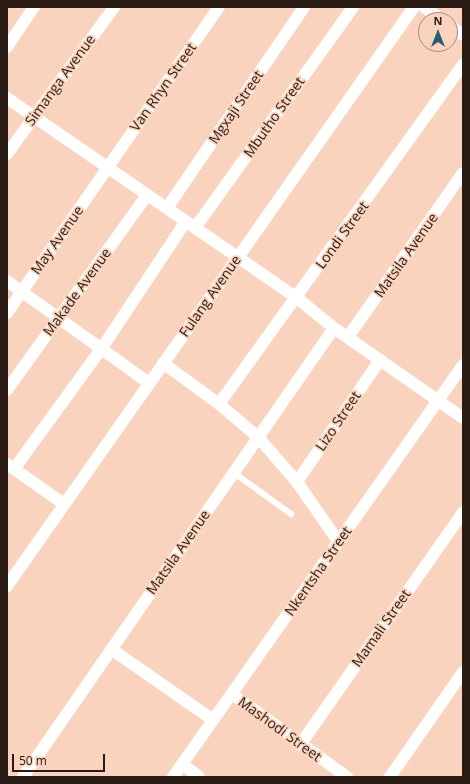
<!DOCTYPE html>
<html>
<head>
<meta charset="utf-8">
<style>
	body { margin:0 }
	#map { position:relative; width:470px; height:784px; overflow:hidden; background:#f9d3be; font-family:"Open Sans",sans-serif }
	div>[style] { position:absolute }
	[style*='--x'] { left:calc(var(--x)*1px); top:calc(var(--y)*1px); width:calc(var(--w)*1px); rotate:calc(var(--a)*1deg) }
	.service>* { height:6px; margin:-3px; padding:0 3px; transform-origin:3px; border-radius:3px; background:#fff }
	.minor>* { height:12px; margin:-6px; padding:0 6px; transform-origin:6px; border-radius:6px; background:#fff }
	span { translate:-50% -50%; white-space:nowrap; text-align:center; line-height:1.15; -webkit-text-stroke:3.5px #f9d3be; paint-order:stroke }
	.street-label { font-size:14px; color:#2a1c14 }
	.frame { position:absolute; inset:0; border:8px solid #2a1c14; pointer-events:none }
	.north { position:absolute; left:418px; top:12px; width:40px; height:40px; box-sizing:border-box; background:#f9d3be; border:1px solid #a68a7a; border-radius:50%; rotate:0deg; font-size:11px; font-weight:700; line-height:16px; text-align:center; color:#2a1c14 }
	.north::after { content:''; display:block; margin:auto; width:14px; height:18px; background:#245d76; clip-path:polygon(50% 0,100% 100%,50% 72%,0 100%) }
	.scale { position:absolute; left:12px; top:754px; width:93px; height:18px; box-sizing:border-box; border:2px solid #2a1c14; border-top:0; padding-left:5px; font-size:12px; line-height:14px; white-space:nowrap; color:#2a1c14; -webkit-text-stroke:3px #f9d3be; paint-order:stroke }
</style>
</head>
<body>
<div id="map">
	<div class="service">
		<i style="--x:233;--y:472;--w:72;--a:35.9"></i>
	</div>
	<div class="minor">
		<i style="--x:424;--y:7;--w:22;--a:36"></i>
		<i style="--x:450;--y:26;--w:16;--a:35"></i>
		<i style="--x:7;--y:47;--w:48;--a:-56"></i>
		<i style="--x:7;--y:98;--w:352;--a:34.6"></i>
		<i style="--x:297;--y:298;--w:48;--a:39"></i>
		<i style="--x:334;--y:328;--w:157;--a:34.9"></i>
		<i style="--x:7;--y:154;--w:182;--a:-53.9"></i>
		<i style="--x:167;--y:208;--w:243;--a:-55.7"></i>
		<i style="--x:195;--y:228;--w:272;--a:-54.4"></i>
		<i style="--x:7;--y:281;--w:175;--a:35.7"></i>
		<i style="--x:7;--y:313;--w:372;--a:-55.3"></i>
		<i style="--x:348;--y:337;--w:200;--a:-55"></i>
		<i style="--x:163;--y:363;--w:69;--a:36.2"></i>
		<i style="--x:219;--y:404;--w:51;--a:40.2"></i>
		<i style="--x:258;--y:437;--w:60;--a:49.1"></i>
		<i style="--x:297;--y:482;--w:72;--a:55.2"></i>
		<i style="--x:7;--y:390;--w:240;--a:-54.3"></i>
		<i style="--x:219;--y:404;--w:418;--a:-54.3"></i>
		<i style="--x:7;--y:464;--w:70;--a:35.1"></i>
		<i style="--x:14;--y:469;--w:150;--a:-54"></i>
		<i style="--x:102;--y:348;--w:152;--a:-56.5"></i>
		<i style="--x:297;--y:482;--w:148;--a:-55.8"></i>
		<i style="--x:7;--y:586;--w:708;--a:-54.9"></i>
		<i style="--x:111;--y:649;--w:124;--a:34.8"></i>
		<i style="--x:232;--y:694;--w:142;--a:35.8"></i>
		<i style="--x:300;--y:745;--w:284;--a:-55"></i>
		<i style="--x:182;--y:764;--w:21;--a:37"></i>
		<i style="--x:23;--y:777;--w:546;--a:-55.29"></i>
		<i style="--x:173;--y:777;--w:504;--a:-54.86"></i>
		<i style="--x:390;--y:777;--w:128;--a:-55.2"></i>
	</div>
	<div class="street-label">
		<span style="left:60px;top:80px;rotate:-54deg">Simanga Avenue</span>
		<span style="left:163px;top:87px;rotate:-55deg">Van Rhyn Street</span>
		<span style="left:236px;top:107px;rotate:-56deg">Mgxaji Street</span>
		<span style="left:274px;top:117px;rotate:-55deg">Mbutho Street</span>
		<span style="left:342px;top:235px;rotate:-54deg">Londi Street</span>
		<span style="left:57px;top:240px;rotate:-55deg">May Avenue</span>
		<span style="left:406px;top:255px;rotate:-55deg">Matsila Avenue</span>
		<span style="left:77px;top:292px;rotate:-54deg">Makade Avenue</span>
		<span style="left:210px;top:296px;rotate:-55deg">Fulang Avenue</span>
		<span style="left:338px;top:421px;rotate:-56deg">Lizo Street</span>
		<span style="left:178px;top:552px;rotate:-55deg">Matsila Avenue</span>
		<span style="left:318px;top:571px;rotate:-55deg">Nkentsha Street</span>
		<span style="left:381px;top:628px;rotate:-55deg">Mamali Street</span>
		<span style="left:280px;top:729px;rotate:36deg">Mashodi Street</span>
	</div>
	<div class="frame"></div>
	<div class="north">N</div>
	<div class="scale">50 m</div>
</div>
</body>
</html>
